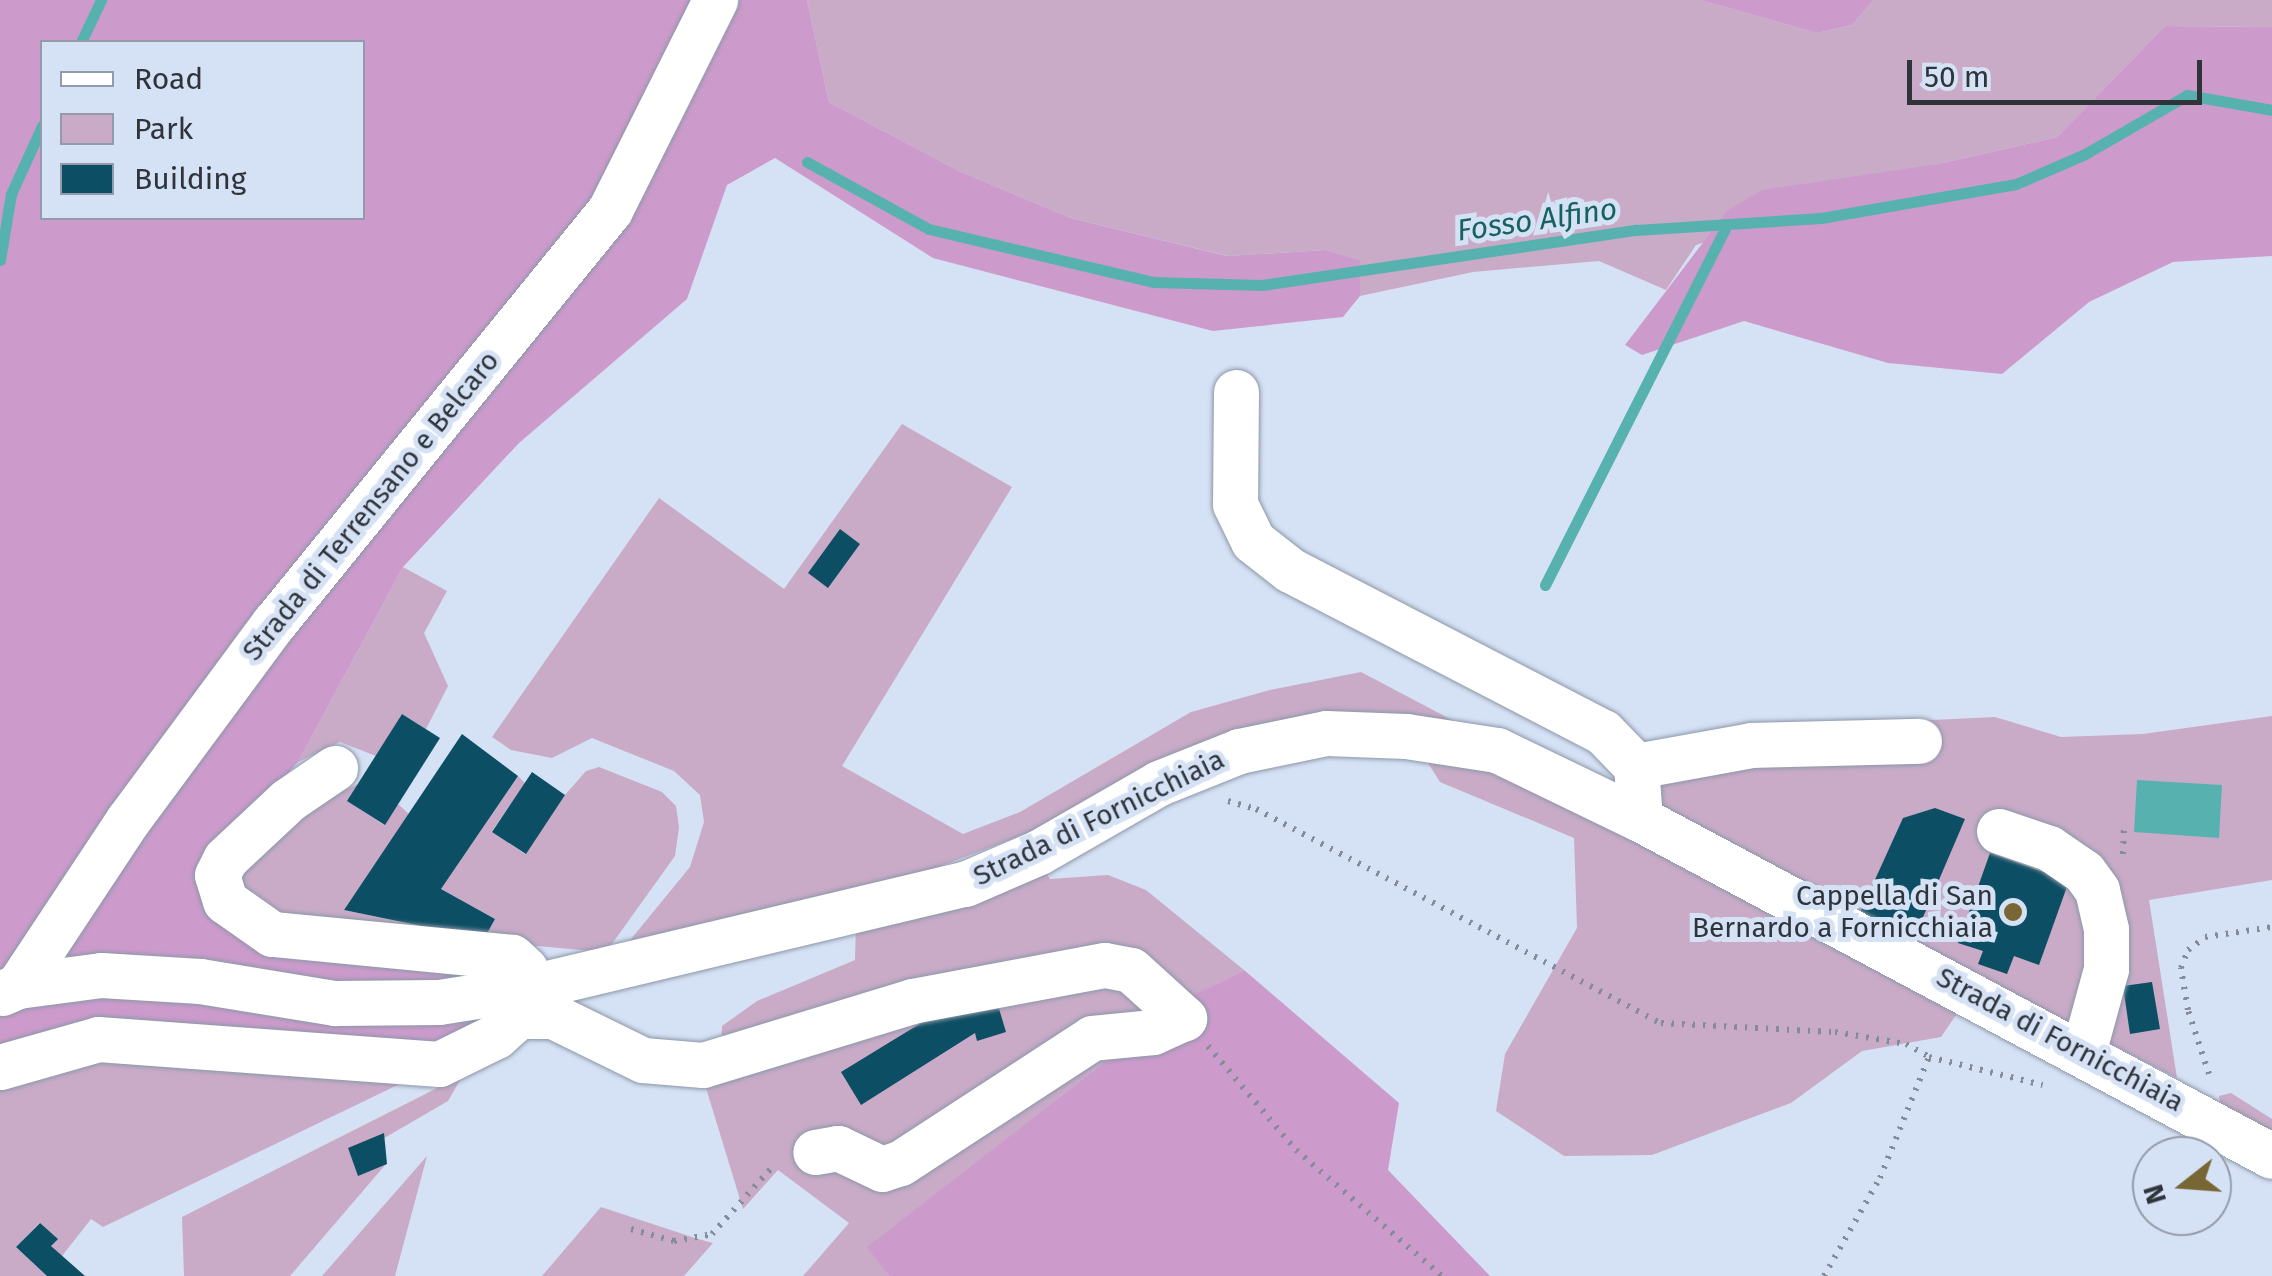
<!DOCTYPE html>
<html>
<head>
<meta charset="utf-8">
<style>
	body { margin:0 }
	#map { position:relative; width:2272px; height:1276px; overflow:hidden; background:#d5e1f4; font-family:"Fira Sans",sans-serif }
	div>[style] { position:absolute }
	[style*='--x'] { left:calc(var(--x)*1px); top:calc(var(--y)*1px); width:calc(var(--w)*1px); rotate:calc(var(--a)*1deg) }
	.green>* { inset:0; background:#c9abc8 }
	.forest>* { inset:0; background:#cc9bcc }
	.water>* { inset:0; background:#57b2af }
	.stream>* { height:11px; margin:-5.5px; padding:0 5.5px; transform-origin:5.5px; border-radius:5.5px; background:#57b2af }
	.building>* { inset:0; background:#0c4e63 }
	.path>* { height:6px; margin-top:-3px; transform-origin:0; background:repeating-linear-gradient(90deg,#848c99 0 2.5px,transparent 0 10.5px) }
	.roads { filter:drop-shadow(0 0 2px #8c97a8) drop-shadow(0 0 2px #8c97a8) }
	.minor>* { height:45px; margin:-22.5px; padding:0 22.5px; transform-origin:22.5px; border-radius:22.5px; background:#fff }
	.dots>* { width:28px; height:28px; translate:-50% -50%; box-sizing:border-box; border:5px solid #d5e1f4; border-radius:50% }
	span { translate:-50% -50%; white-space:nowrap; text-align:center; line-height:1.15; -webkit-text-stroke:10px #d5e1f4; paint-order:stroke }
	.street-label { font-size:28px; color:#2f333a }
	.poi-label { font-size:28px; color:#2f333a }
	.right { translate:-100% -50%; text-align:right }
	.water-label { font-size:30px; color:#166260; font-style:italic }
	.legend { position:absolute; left:40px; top:40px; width:325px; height:180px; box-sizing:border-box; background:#d5e1f4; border:2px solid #939baa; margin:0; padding:12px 18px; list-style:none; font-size:30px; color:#2f333a }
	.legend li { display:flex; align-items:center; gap:20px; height:50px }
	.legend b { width:50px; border:2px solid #939baa }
	.north { position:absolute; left:2132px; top:1136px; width:100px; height:100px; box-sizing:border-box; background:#d5e1f4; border:2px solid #939baa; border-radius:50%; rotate:253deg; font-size:28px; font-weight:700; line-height:40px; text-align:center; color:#2f333a }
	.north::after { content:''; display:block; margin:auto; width:35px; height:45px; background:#786735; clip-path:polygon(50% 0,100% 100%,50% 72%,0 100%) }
	.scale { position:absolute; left:1907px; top:60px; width:295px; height:45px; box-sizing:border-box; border:5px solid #2f333a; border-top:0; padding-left:12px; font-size:30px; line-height:35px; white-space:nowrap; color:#2f333a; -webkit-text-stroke:8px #d5e1f4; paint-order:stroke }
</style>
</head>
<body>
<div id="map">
	<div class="green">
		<i style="clip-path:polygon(807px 0,1700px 0,1817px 33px,1852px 25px,1874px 0,2272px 0,2272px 27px,2165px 26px,2057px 137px,1938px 164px,1696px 245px,1666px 290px,1599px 261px,1473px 272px,1360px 296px,1360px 260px,1326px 250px,1228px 256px,1071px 218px,959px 171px,829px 102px)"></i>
		<i style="clip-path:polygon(902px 424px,1012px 487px,842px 766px,963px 834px,1020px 812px,1191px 712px,1270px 690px,1361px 672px,1471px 730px,1324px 721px,896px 883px,627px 944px,690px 867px,704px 822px,700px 795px,674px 771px,592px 738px,552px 758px,511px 750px,492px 737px,659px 498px,784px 589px)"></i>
		<i style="clip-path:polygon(403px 567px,447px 591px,424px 633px,448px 686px,426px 729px,402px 714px,376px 756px,340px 742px,298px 762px)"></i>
		<i style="clip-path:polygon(2272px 716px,2272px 880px,2149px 900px,2177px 1078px,1650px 809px,1644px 747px,1744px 729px,1995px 717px,2061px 737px,2143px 734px)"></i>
		<i style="clip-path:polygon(1426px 760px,1494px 773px,1609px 822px,1963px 1005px,1941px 1037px,1862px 1051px,1791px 1103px,1652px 1155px,1564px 1156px,1496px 1111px,1505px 1054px,1577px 928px,1574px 838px,1440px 782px)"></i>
		<i style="clip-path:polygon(599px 767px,662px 792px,676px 806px,679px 827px,675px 856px,609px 948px,592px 951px,273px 922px,235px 896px,242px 851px,296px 813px,358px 784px,348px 801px,384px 825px,398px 804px,409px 814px,344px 910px,484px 939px,495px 919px,441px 889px,518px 776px,525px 783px,492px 831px,525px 854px,565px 795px,586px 771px)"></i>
		<i style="clip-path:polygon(1042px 865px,1050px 879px,1108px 875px,1146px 890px,1244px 970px,1187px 999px,1139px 961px,721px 1049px,722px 1026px,757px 1001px,855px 960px,856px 922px)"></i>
		<i style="clip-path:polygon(1102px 978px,1152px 1016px,1111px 1057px,868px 1247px,889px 1276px,803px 1276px,849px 1223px,778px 1170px,743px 1209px,702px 1075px)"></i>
		<i style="clip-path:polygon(95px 1049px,410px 1079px,103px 1227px,91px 1219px,62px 1256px,51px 1246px,57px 1238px,39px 1223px,16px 1247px,47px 1276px,0 1276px,0 1077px)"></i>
		<i style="clip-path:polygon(463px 1075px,448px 1101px,386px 1137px,348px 1148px,359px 1175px,386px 1164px,290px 1276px,184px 1276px,182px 1217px)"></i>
		<i style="clip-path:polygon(2231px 1093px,2272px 1119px,2272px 1147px,2221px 1112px,2219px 1096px)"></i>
		<i style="clip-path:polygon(427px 1156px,395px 1276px,322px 1276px)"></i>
		<i style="clip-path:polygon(601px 1207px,698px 1239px,713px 1243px,684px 1276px,542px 1276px)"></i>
	</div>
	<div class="forest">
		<i style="clip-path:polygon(evenodd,0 0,807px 0,829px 102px,959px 171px,1071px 218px,1227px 256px,1326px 250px,1360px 260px,1360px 296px,1343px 317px,1213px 331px,933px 258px,775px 158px,727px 185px,687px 299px,519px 443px,403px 567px,298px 762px,203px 868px,211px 904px,488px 962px,494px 1017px,445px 1051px,0 1055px,0 0,42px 42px,362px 42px,362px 218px,42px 218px,42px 42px)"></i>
		<i style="clip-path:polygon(1700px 0,1874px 0,1852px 25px,1817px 33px)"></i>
		<i style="clip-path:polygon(2165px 26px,2272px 27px,2272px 256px,2173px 262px,2089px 302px,2002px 374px,1888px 363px,1744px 321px,1642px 355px,1625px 345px,1727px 211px,1762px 190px,1938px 164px,2057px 137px)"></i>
		<i style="clip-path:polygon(1244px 970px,1399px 1103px,1388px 1170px,1490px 1276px,889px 1276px,867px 1247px,1111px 1057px,1152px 1016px)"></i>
	</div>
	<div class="water">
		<i style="clip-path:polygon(2137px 780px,2222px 785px,2219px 838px,2134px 832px)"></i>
	</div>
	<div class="stream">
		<i style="--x:81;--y:42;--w:47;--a:-64.5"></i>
		<i style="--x:807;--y:162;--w:139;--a:28.8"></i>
		<i style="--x:929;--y:229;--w:231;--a:13.3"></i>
		<i style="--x:1154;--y:282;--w:108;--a:1.6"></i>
		<i style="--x:1262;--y:285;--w:378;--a:-8.4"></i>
		<i style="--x:1636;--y:230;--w:185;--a:-3.7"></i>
		<i style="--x:1821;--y:218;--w:198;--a:-9.9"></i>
		<i style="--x:2016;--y:184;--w:75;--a:-23.5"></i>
		<i style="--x:2085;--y:154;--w:118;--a:-30"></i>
		<i style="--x:2187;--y:95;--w:86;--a:10"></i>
		<i style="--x:0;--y:260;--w:67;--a:-80.5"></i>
		<i style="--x:11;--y:194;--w:75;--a:-65.5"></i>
		<i style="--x:1545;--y:585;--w:400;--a:-63.2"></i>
	</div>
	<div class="building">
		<i style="clip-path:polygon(840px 529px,860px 544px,828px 588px,808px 573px)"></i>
		<i style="clip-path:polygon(402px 714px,440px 738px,385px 825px,347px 801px)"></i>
		<i style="clip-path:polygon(462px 734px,518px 776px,441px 889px,495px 919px,484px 939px,344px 910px)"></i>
		<i style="clip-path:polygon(532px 772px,565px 795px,526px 854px,492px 832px)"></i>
		<i style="clip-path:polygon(1935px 808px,1965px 819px,1912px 943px,1858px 917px,1903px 818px)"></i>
		<i style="clip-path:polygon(1990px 853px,2069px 881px,2039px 965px,2014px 956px,2007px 974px,1978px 964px,1983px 951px,1958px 943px)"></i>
		<i style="clip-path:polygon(2152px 982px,2160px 1029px,2130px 1034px,2123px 986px)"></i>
		<i style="clip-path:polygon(997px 1002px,1006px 1032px,977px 1041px,975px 1033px,861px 1105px,841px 1072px,926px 1020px)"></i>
		<i style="clip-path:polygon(384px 1133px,387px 1164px,358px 1176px,348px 1148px)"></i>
		<i style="clip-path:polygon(40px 1223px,58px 1239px,51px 1246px,85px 1276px,47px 1276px,16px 1247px)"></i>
	</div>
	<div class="path">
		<i style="--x:1228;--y:801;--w:29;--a:16"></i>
		<i style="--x:1256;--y:809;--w:458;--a:27.9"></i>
		<i style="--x:1661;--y:1023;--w:174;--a:3"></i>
		<i style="--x:1835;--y:1032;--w:72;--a:9.6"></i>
		<i style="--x:1906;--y:1044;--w:26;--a:29"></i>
		<i style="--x:1929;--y:1057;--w:117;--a:13.8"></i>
		<i style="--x:2123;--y:854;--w:28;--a:-88"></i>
		<i style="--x:1208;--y:1046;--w:136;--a:49.8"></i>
		<i style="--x:1296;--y:1150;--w:193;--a:40.8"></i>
		<i style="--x:2209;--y:1074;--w:67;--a:-108.2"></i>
		<i style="--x:2188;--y:1010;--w:43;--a:-99.5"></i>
		<i style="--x:2181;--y:968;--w:19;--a:-69"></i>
		<i style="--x:2188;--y:950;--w:21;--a:-37"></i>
		<i style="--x:2205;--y:937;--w:68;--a:-8.5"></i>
		<i style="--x:631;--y:1229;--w:45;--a:15.6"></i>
		<i style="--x:674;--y:1241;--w:39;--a:-10"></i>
		<i style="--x:712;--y:1234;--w:94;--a:-48"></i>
		<i style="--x:1824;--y:1276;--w:113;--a:-60.3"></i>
		<i style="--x:1880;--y:1178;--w:131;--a:-68"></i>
	</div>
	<div class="roads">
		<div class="minor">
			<i style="--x:1236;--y:392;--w:112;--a:90.5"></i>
			<i style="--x:1235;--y:504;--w:41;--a:64.1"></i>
			<i style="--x:1253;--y:541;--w:47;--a:38.1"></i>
			<i style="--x:1290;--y:570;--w:352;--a:27.4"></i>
			<i style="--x:1603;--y:732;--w:47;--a:45.9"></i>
			<i style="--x:1636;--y:766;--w:53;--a:85.7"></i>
			<i style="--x:1636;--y:766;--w:117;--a:-10.3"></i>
			<i style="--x:1751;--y:745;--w:168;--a:-1.4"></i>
			<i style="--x:1999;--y:831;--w:53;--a:18.8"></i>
			<i style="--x:2049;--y:848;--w:42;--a:34.4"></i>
			<i style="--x:2084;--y:872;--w:22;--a:54"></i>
			<i style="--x:2097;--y:890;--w:40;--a:77"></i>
			<i style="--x:2106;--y:929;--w:40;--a:90"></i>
			<i style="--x:2106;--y:969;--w:87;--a:105.3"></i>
			<i style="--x:18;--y:986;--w:84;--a:-7.5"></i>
			<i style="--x:101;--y:975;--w:99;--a:3.5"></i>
			<i style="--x:200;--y:981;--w:137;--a:9.3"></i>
			<i style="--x:335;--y:1003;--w:104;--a:-0.6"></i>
			<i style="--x:439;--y:1002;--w:89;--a:-9"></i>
			<i style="--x:527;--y:988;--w:450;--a:-13.4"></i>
			<i style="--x:965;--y:884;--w:81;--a:-23.4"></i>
			<i style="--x:1039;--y:852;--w:138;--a:-29.9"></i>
			<i style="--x:1159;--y:783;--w:86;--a:-21.8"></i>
			<i style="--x:1239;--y:751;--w:89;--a:-11.7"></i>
			<i style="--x:1326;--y:733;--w:80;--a:2.1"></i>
			<i style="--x:1406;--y:736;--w:92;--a:8.7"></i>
			<i style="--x:1497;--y:750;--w:159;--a:25.8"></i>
			<i style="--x:1640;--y:819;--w:716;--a:28.07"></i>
			<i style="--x:2;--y:993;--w:17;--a:-24"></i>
			<i style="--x:18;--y:986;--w:199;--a:-56.5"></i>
			<i style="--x:128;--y:820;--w:245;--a:-53.5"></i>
			<i style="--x:274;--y:623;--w:532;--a:-50.87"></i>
			<i style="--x:610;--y:210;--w:235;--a:-63.4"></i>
			<i style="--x:518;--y:1016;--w:35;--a:0"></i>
			<i style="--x:553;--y:1016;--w:100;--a:26.1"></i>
			<i style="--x:643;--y:1060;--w:60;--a:4.8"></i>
			<i style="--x:703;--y:1065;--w:219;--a:-17"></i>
			<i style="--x:912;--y:1001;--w:196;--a:-10.6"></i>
			<i style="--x:1105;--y:965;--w:26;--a:11"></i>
			<i style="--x:1131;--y:970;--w:72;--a:42.2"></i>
			<i style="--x:1184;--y:1018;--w:34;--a:156"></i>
			<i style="--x:1153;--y:1032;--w:61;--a:174.4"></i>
			<i style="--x:1092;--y:1038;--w:229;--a:146.9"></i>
			<i style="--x:900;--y:1163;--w:19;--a:162"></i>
			<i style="--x:882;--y:1169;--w:49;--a:-154.5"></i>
			<i style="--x:838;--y:1148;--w:23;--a:170"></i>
			<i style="--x:0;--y:1067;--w:102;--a:-15.9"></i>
			<i style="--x:98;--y:1039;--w:342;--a:4.2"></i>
			<i style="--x:439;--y:1064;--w:64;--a:-26.2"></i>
			<i style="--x:496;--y:1036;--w:30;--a:-42"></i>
			<i style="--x:518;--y:1016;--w:29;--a:-72"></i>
			<i style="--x:527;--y:988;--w:19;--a:-96"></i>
			<i style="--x:525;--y:969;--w:18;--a:-137"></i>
			<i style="--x:512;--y:957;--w:241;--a:-174.5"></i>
			<i style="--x:272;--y:934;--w:57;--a:-144.9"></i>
			<i style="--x:225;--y:901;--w:27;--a:-107"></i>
			<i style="--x:217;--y:875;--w:18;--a:-63"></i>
			<i style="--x:225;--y:859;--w:86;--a:-43.1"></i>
			<i style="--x:288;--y:800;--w:57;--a:-34.2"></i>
		</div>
	</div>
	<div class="dots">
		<i style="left:2013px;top:912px;background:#786735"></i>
	</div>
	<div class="street-label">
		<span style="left:371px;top:506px;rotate:-51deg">Strada di Terrensano e Belcaro</span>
		<span style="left:1099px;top:818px;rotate:-26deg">Strada di Fornicchiaia</span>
		<span style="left:2060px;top:1040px;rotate:28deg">Strada di Fornicchiaia</span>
	</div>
	<div class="poi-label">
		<span class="right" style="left:1993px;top:912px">Cappella di San<br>Bernardo a Fornicchiaia</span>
	</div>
	<div class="water-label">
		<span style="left:1537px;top:220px;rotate:-8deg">Fosso Alfino</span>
	</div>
	<ul class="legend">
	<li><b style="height:12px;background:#fff"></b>Road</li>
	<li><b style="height:28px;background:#c9abc8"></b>Park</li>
	<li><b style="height:28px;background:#0c4e63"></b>Building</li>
	</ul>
	<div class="north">N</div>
	<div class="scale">50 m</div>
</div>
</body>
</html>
